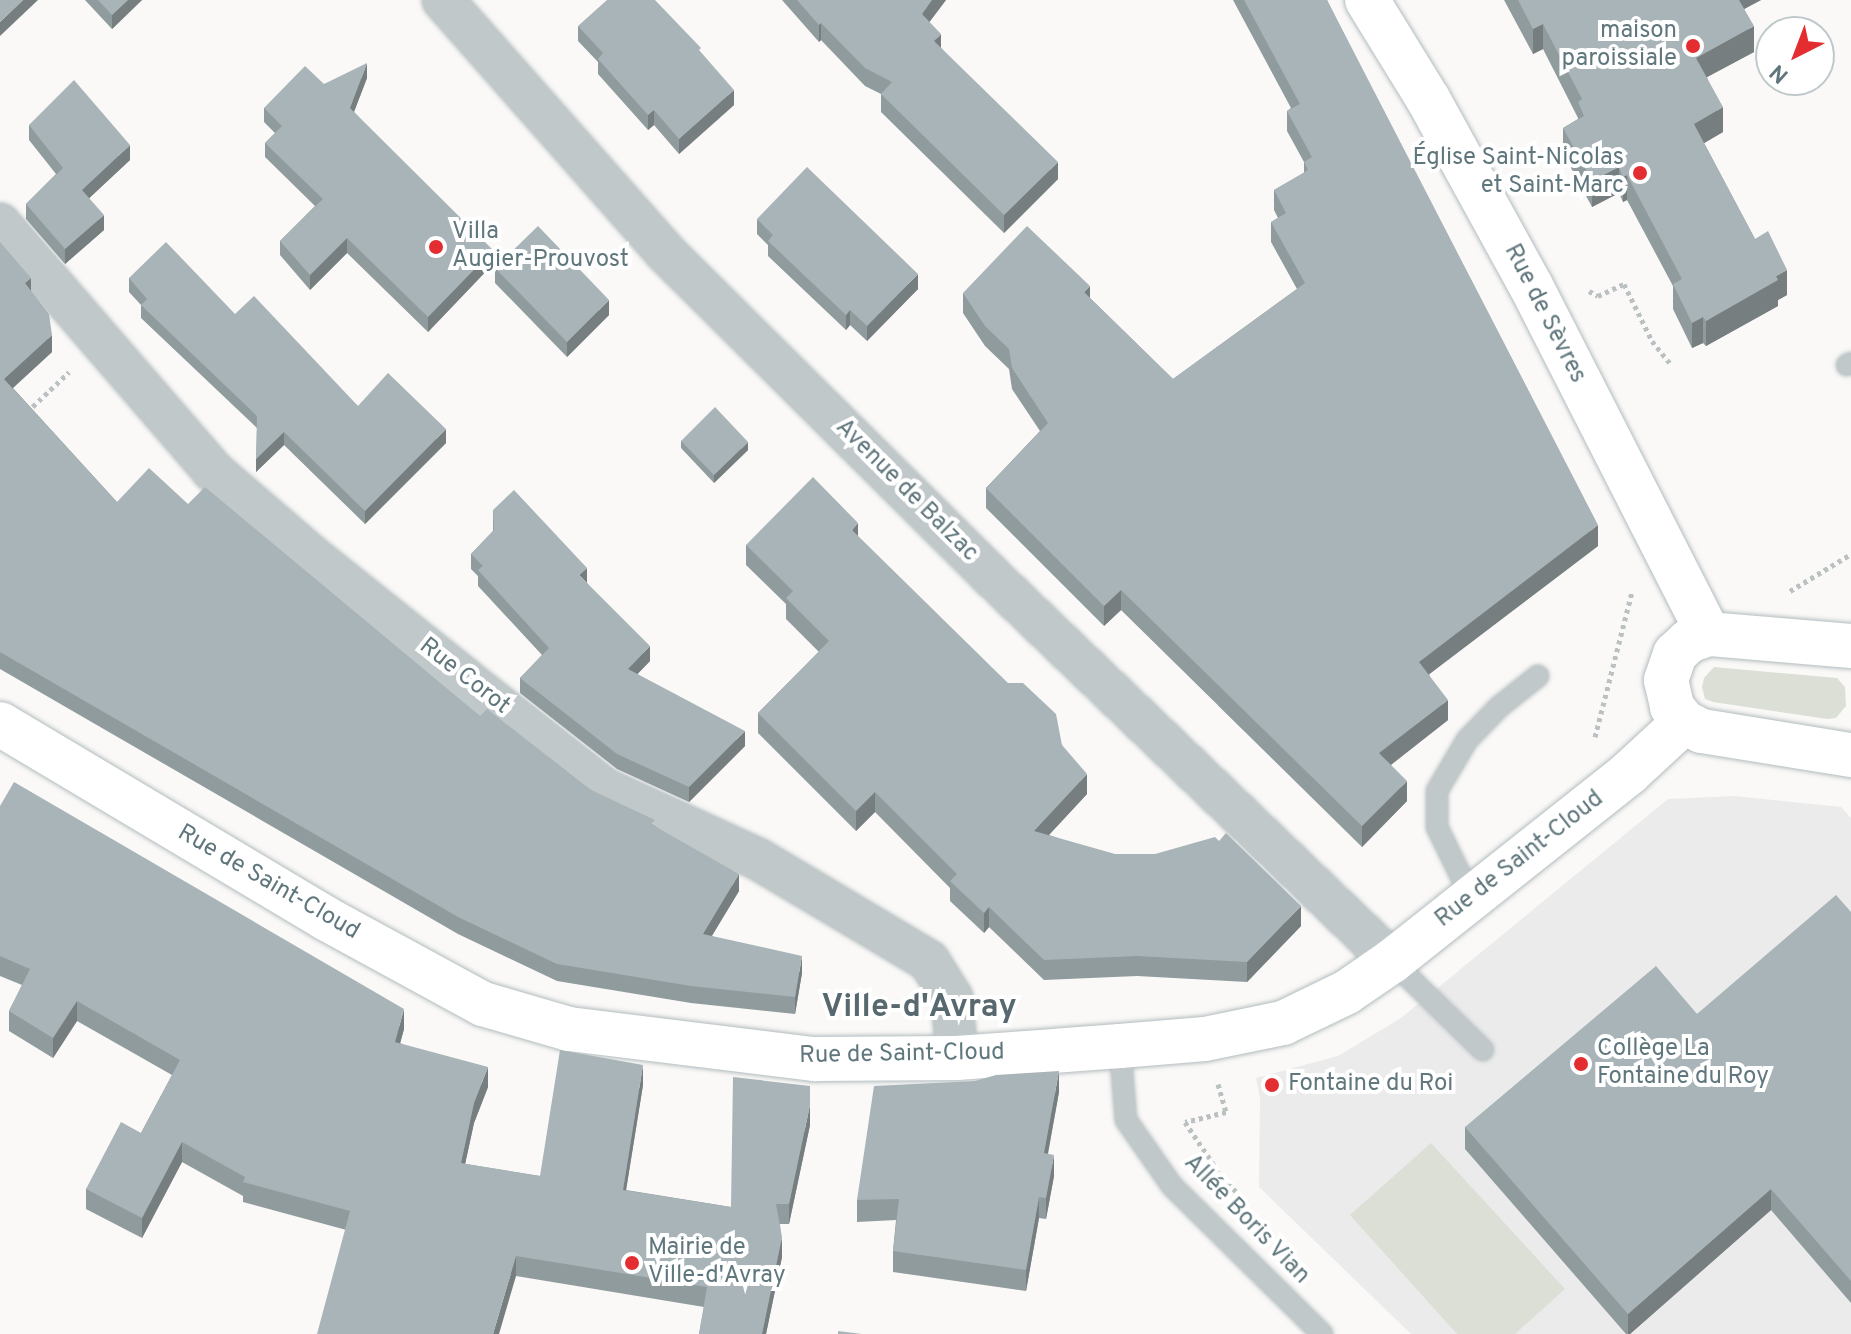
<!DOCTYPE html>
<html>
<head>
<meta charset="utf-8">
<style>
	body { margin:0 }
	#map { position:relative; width:1851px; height:1334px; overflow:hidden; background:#faf9f7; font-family:Overpass,sans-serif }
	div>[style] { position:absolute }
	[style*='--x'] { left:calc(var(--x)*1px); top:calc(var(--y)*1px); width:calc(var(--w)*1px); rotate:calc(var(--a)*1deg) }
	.built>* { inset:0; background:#ebebeb }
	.green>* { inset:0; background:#dbdfd6 }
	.path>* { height:5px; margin-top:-2.5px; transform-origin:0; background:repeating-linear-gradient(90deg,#bbc0c2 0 4px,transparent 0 8px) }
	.roads { filter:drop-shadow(0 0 2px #b3bcbf) drop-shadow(0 0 2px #b3bcbf) }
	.lane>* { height:20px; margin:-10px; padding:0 10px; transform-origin:10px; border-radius:10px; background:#c1c8ca }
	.street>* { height:40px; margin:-20px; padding:0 20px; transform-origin:20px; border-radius:20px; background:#c1c8ca }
	.secondary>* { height:44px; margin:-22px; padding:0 22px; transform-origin:22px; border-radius:22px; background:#fff }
	.wall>* { inset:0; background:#909b9d }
	.shaded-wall>* { inset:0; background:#767e80 }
	.building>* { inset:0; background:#a8b4b7 }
	.dots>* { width:22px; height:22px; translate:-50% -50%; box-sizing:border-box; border:4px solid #fff; border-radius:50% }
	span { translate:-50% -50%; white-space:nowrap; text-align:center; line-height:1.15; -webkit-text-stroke:8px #fff; paint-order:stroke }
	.poi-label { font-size:24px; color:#60777d }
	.right { translate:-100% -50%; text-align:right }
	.left { translate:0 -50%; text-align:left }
	.street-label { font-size:24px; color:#60777d }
	.district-label { font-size:32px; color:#57696e; font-weight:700 }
	.north { position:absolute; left:1755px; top:16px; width:80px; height:80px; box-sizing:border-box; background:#fff; border:2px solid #bfc9cb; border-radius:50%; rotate:222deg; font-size:22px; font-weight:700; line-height:32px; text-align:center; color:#60777d }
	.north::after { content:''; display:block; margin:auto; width:28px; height:36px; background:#e42d30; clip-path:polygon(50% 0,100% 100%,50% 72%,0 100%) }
</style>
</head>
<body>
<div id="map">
	<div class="built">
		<i style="clip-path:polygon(1735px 796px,1841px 807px,1851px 818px,1851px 1334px,1411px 1334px,1259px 1187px,1260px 1098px,1256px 1078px,1338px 1056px,1401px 1018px,1668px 799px)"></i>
	</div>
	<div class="green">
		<i style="clip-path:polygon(1714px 667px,1837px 678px,1845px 687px,1846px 706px,1836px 718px,1827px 719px,1713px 702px,1705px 699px,1702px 687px,1704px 678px)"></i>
		<i style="clip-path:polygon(1431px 1143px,1565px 1289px,1515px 1334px,1457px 1334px,1350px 1215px)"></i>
	</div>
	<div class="path">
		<i style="--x:1589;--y:291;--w:10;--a:29"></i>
		<i style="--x:1598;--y:296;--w:29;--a:-25"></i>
		<i style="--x:1624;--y:284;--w:64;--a:63.8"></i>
		<i style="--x:1652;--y:341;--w:28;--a:51"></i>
		<i style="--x:27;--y:412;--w:58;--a:-43.6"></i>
		<i style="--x:1790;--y:591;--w:71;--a:-31.2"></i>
		<i style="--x:1595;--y:737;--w:150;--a:-75.7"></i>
		<i style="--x:1218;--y:1084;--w:29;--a:74"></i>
		<i style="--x:1226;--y:1112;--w:42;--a:166.3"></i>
		<i style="--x:1185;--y:1122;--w:66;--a:56.1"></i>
		<i style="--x:1222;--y:1177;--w:40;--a:46"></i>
	</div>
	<div class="roads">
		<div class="lane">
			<i style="--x:1847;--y:365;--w:4;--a:-27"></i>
			<i style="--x:1471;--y:897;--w:78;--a:-115.9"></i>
			<i style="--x:1437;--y:827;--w:36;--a:-90"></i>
			<i style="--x:1437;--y:791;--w:59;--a:-59.5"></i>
			<i style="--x:1467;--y:740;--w:46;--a:-45.9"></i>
			<i style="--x:1499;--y:707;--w:50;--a:-38.5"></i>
			<i style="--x:1392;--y:961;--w:127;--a:44.4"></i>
			<i style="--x:1120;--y:1046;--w:74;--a:85.4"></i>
			<i style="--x:1126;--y:1120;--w:80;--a:55.1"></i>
			<i style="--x:1172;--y:1186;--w:211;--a:44.6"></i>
		</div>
		<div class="street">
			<i style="--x:443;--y:0;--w:337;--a:48.6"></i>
			<i style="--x:666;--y:253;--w:455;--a:44.8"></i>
			<i style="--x:989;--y:574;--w:559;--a:43.84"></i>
			<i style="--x:0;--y:224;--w:326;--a:49.2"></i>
			<i style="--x:213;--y:471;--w:125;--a:40.8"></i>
			<i style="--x:308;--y:553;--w:201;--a:38.7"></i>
			<i style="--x:465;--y:679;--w:178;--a:38.2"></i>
			<i style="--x:605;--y:789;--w:168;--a:24.6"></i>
			<i style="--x:758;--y:859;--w:199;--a:30.8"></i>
			<i style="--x:929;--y:961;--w:44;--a:58.1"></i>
			<i style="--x:952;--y:998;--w:60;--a:85.2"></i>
		</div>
		<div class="secondary">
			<i style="--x:1367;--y:0;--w:116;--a:58.4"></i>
			<i style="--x:1428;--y:99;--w:213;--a:61.2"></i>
			<i style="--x:1531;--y:286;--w:390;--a:63"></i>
			<i style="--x:1851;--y:646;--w:144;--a:-175.2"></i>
			<i style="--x:1708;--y:634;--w:20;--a:160"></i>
			<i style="--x:1689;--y:641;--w:19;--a:137"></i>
			<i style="--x:1675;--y:654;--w:28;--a:109"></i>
			<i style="--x:1666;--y:680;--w:28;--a:77"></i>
			<i style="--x:1672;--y:707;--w:19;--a:51"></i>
			<i style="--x:1684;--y:722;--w:20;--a:27"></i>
			<i style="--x:1702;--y:731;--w:151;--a:9.2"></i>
			<i style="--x:0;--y:724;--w:378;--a:30.8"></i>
			<i style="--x:325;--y:918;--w:180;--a:28.6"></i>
			<i style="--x:483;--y:1004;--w:90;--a:16.2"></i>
			<i style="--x:569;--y:1029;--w:248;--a:7"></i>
			<i style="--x:815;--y:1059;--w:142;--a:-0.4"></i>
			<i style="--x:957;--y:1058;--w:163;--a:-4.2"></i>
			<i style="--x:1120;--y:1046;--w:85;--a:-4.7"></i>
			<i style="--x:1205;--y:1039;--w:80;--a:-11.6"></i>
			<i style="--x:1283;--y:1023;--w:71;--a:-25.8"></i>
			<i style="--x:1347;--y:992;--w:55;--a:-34.6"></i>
			<i style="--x:1392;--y:961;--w:303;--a:-38.4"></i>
			<i style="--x:1629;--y:773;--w:75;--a:-42.8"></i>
		</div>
	</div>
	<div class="wall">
		<i style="clip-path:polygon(85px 0,142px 0,112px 29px)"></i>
		<i style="clip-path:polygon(782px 0,946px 0,929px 22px,941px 48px,1058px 179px,1004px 233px,881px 112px,881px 94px,865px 86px,821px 40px,819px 42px)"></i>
		<i style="clip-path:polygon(1233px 0,1327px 0,1598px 546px,1429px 674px,1448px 720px,1391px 765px,1407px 801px,1362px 847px,1121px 610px,1104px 626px,986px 508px,986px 488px,1040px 431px,1012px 389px,1009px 369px,985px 346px,963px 313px,963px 293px,1090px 298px,1173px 379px,1297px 289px,1271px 242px,1271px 222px,1278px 218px,1274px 210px,1274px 190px,1304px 173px,1304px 162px,1287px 131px,1287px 111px,1291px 108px)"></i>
		<i style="clip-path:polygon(1504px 0,1761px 0,1744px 9px,1754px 52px,1707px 77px,1723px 132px,1704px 143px,1755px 239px,1787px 295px,1778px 300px,1778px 306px,1706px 346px,1703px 343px,1692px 348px,1673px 309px,1673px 286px,1627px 200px,1623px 202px,1619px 193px,1592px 207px,1563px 153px,1563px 128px,1578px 119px,1578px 118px,1543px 49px,1533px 54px)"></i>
		<i style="clip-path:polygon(578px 26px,701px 53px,734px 105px,679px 154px,654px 125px,648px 130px,598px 74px,598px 62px,578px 41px)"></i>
		<i style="clip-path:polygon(367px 78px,354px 112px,493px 264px,428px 332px,347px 253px,310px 290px,280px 255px,280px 241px,315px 206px,265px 157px,265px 143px,275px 133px,264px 122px,264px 108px,324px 84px)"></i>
		<i style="clip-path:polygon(29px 125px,130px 160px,89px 198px,104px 230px,65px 264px,26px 219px,26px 204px,56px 174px,29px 140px)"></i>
		<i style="clip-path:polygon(757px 219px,918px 289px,867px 341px,850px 325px,846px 330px,768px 256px,768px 245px,757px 234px)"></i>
		<i style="clip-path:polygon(0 242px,31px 291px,52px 352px,13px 388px,117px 502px,188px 504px,480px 716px,591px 790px,655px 826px,739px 891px,712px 936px,802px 973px,795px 1014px,691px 1003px,557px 981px,458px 934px,0 669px)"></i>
		<i style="clip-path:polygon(495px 268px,609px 315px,567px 357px,495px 283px)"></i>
		<i style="clip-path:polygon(129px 278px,235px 314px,358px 406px,446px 443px,365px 524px,284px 445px,256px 472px,257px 428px,141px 318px,141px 305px,129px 292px)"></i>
		<i style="clip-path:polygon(681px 441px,748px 450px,714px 483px,681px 448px)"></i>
		<i style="clip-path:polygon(493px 510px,587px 583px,650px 661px,637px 674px,745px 746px,689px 802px,617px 769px,520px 693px,520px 678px,542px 655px,478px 586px,478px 576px,471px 569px,471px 554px,493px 531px)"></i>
		<i style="clip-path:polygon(858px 537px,1062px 745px,1087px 794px,1049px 835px,1301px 926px,1247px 982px,1137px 976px,1044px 980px,989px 927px,984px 933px,950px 901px,950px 888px,875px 812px,856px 831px,758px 733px,758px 713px,819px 652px,786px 619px,786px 604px,746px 565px,746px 545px)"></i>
		<i style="clip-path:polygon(0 806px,404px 1029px,400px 1043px,488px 1087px,474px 1123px,465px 1164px,540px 1176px,643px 1085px,626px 1190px,731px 1207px,810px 1125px,789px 1224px,780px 1224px,782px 1257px,766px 1334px,699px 1334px,704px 1307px,516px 1276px,243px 1202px,243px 1196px,182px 1162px,142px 1238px,86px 1209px,86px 1189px,141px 1133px,172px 1075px,77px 1021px,53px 1058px,9px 1031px,9px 1011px,22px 985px,0 976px)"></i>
		<i style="clip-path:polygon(1851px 912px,1851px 1303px,1771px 1210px,1630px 1334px,1626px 1334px,1465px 1149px,1465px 1127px,1697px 1014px)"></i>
		<i style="clip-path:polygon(1059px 1092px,1048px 1154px,1054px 1176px,1046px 1219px,1039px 1218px,1026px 1291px,893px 1272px,893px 1251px,896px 1220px,857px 1222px,857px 1200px)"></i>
	</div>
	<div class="shaded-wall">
		<i style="clip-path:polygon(23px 0,38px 0,0 36px,0 22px)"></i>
		<i style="clip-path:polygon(128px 0,142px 0,112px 29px,112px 15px)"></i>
		<i style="clip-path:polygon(932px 0,946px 0,922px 32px,922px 14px)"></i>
		<i style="clip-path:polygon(1733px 0,1761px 0,1733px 15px)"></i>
		<i style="clip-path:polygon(821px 23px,821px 40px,819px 42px,819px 25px)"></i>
		<i style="clip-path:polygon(1543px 24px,1543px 49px,1533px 54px,1533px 29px)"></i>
		<i style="clip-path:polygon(1754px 26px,1754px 52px,1696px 83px,1696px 58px)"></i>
		<i style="clip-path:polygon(941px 34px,941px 52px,934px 41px)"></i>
		<i style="clip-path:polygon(367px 63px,367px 78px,350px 122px,350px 108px)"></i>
		<i style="clip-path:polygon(734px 90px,734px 105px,679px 154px,679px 139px)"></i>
		<i style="clip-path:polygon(1723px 107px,1723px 132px,1694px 149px,1694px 124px)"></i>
		<i style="clip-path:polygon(654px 110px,654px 125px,648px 130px,648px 115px)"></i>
		<i style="clip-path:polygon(130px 145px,130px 160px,82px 205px,82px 190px)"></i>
		<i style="clip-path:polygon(1058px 162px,1058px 179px,1004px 233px,1004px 215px)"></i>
		<i style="clip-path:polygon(1619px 167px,1619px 193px,1592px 207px,1592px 181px)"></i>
		<i style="clip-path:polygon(1627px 175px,1627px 200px,1623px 202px,1623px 177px)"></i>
		<i style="clip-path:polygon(104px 215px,104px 230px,65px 264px,65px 249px)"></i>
		<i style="clip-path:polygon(347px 238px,347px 253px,310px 290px,310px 275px)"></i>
		<i style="clip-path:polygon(493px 250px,493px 264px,428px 332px,428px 317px)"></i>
		<i style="clip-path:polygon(1787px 270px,1787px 295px,1778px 300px,1778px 306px,1706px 346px,1706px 321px,1776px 276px)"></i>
		<i style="clip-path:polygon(918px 274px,918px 289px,867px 341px,867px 326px)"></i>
		<i style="clip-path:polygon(31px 278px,31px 295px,25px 283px)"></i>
		<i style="clip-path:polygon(1090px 286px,1090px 307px,1084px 292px)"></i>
		<i style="clip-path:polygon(609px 300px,609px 315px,567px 357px,567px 342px)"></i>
		<i style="clip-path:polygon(850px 310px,850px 325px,846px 330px,846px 315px)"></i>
		<i style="clip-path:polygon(1703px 317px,1703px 343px,1692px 348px,1692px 323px)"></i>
		<i style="clip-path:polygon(52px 335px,52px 352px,4px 396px,4px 379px)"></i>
		<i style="clip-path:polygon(446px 429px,446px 443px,365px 524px,365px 511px)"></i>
		<i style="clip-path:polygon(284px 432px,284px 445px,256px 472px,256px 459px)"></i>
		<i style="clip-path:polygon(748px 442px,748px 450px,714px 483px,714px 475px)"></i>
		<i style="clip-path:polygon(858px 523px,858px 543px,852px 530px)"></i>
		<i style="clip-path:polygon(1598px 525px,1598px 546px,1419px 682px,1419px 662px)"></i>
		<i style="clip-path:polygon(587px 568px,587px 583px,579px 575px)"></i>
		<i style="clip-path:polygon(1121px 590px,1121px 610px,1104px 626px,1104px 606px)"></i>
		<i style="clip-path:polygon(650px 646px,650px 661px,628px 684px,628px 669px)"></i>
		<i style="clip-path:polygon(1448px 700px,1448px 720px,1379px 774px,1379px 753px)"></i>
		<i style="clip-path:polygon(745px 731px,745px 746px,689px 802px,689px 787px)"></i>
		<i style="clip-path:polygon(1087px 774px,1087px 794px,1034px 851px,1034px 831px)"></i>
		<i style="clip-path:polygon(1407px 781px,1407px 801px,1362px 847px,1362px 826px)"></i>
		<i style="clip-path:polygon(875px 792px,875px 812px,856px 831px,856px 811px)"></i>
		<i style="clip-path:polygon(739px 874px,739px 891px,703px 950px,703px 934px)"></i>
		<i style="clip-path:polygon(1301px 906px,1301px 926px,1247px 982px,1247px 962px)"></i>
		<i style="clip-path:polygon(989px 907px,989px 927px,984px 933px,984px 913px)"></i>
		<i style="clip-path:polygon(802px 956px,802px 973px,795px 1014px,795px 997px)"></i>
		<i style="clip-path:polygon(77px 1001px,77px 1021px,53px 1058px,53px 1038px)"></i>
		<i style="clip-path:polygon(404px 1009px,404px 1029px,395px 1062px,395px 1042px)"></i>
		<i style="clip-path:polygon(643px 1065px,643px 1085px,623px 1209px,623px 1190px)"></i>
		<i style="clip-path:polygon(488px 1067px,488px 1087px,474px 1123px,461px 1183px,461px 1163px,474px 1103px)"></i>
		<i style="clip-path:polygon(1059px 1071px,1059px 1092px,1044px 1174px,1044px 1153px)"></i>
		<i style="clip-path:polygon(810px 1105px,810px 1125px,789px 1224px,789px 1204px)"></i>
		<i style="clip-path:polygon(182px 1142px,182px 1162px,142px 1238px,142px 1218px)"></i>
		<i style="clip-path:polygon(1054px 1155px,1054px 1176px,1046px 1219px,1046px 1198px)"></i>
		<i style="clip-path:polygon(1771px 1189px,1771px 1210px,1630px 1334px,1628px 1334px,1628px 1314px)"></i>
		<i style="clip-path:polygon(1039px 1197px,1039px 1218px,1026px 1291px,1026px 1270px)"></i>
		<i style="clip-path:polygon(782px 1237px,782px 1257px,766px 1334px,762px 1334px)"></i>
		<i style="clip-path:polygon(516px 1256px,516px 1276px,499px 1334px,493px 1334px)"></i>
	</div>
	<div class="building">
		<i style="clip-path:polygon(0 0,23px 0,0 22px)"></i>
		<i style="clip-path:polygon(98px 0,128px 0,112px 15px)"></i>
		<i style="clip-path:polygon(607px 0,655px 0,701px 48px,699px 50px,734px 90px,679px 139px,654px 110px,648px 115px,598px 59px,603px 53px,578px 26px)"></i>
		<i style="clip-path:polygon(797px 0,932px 0,922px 14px,941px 34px,934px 41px,1058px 162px,1004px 215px,881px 94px,892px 82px,865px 68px,821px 23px,819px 25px)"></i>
		<i style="clip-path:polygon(1244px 0,1327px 0,1598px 525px,1419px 662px,1448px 700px,1379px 753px,1407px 781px,1362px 826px,1121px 590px,1104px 606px,986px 488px,1048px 423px,1012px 368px,1009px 349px,985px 326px,963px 293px,1027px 226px,1090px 286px,1084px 292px,1173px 379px,1305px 283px,1271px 222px,1286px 213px,1274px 190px,1308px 170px,1304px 162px,1312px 157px,1287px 111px,1300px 104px)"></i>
		<i style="clip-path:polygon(1518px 0,1739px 0,1754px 26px,1696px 58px,1723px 107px,1694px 124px,1755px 239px,1768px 231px,1787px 270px,1776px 276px,1778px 280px,1706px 321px,1703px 317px,1692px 323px,1673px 284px,1682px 279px,1627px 175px,1623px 177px,1619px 167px,1592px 181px,1563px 128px,1584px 116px,1578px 102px,1582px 99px,1543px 24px,1533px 29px)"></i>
		<i style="clip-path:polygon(367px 63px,350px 108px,493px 250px,428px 317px,347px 238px,310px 275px,280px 241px,323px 199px,265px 143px,282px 126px,264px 108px,305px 66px,324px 84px)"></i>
		<i style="clip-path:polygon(74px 80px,130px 145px,82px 190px,104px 215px,65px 249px,26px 204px,63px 168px,29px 125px)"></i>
		<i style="clip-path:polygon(807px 167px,918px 274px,867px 326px,850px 310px,846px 315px,768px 241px,773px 235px,757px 219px)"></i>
		<i style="clip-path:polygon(538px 226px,609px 300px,567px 342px,495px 268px)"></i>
		<i style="clip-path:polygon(0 242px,31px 278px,25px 283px,49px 314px,52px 335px,4px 379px,117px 502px,149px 468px,188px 504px,205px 487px,480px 716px,487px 709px,591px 790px,655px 820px,651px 824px,739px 874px,703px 934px,802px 956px,795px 997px,691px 986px,557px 964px,458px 917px,0 652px)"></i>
		<i style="clip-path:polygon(166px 242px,235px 314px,254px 296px,358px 406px,388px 373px,446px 429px,365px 511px,284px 432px,256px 459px,257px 416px,141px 305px,147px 299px,129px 278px)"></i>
		<i style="clip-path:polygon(715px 407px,748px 442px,714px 475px,681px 441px)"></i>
		<i style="clip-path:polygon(813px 477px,858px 523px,852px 530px,1008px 683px,1023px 683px,1056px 714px,1062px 745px,1087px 774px,1034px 831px,1115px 854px,1155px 854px,1215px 837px,1219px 841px,1226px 833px,1301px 906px,1247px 962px,1137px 956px,1044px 960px,989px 907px,984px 913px,950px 881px,957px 874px,875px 792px,856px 811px,758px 713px,829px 641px,786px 598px,793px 591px,746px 545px)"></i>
		<i style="clip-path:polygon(514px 490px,587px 568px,579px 575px,650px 646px,628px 669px,745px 731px,689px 787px,617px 754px,520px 678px,549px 648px,478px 570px,483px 566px,471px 554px,494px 530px,493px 510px)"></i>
		<i style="clip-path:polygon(14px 782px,404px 1009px,395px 1042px,488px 1067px,474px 1103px,461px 1163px,540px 1176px,560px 1050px,643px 1065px,623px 1190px,731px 1207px,733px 1077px,810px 1086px,810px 1105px,789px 1204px,776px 1204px,782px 1237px,762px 1334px,699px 1334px,707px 1287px,516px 1256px,493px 1334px,317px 1334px,350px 1211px,243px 1182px,245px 1177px,182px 1142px,142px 1218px,86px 1189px,121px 1122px,141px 1133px,180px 1060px,77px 1001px,53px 1038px,9px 1011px,30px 969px,0 956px,0 806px)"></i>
		<i style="clip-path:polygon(1836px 895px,1851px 912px,1851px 1281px,1771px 1189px,1628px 1314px,1465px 1127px,1656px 966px,1697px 1014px)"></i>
		<i style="clip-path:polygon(1059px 1071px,1044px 1153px,1054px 1155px,1046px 1198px,1039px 1197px,1026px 1270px,893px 1251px,899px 1199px,857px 1200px,874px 1086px,975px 1081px,996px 1075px)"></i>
		<i style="clip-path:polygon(838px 1331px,862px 1334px,838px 1334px)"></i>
	</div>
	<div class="dots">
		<i style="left:1693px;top:46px;background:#e42d30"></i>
		<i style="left:1640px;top:173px;background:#e42d30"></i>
		<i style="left:436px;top:247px;background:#e42d30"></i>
		<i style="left:1581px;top:1064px;background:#e42d30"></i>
		<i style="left:1272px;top:1085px;background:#e42d30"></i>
		<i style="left:632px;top:1263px;background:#e42d30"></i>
	</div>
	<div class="poi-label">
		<span class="right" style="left:1677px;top:46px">maison<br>paroissiale</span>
		<span class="right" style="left:1624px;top:173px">Église Saint-Nicolas<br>et Saint-Marc</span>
		<span class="left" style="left:452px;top:247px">Villa<br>Augier-Prouvost</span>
		<span class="left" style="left:1597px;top:1064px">Collège La<br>Fontaine du Roy</span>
		<span class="left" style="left:1288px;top:1085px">Fontaine du Roi</span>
		<span class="left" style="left:648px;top:1263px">Mairie de<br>Ville-d'Avray</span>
	</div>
	<div class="street-label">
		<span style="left:1544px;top:314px;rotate:63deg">Rue de Sèvres</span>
		<span style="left:906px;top:491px;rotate:45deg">Avenue de Balzac</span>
		<span style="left:464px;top:677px;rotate:38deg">Rue Corot</span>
		<span style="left:1520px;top:860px;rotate:-38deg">Rue de Saint-Cloud</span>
		<span style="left:268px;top:883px;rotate:30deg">Rue de Saint-Cloud</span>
		<span style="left:902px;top:1055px;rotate:-1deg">Rue de Saint-Cloud</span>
		<span style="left:1246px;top:1220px;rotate:46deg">Allée Boris Vian</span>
	</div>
	<div class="district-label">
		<span style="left:919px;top:1008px">Ville-d'Avray</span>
	</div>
	<div class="north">N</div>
</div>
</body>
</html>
